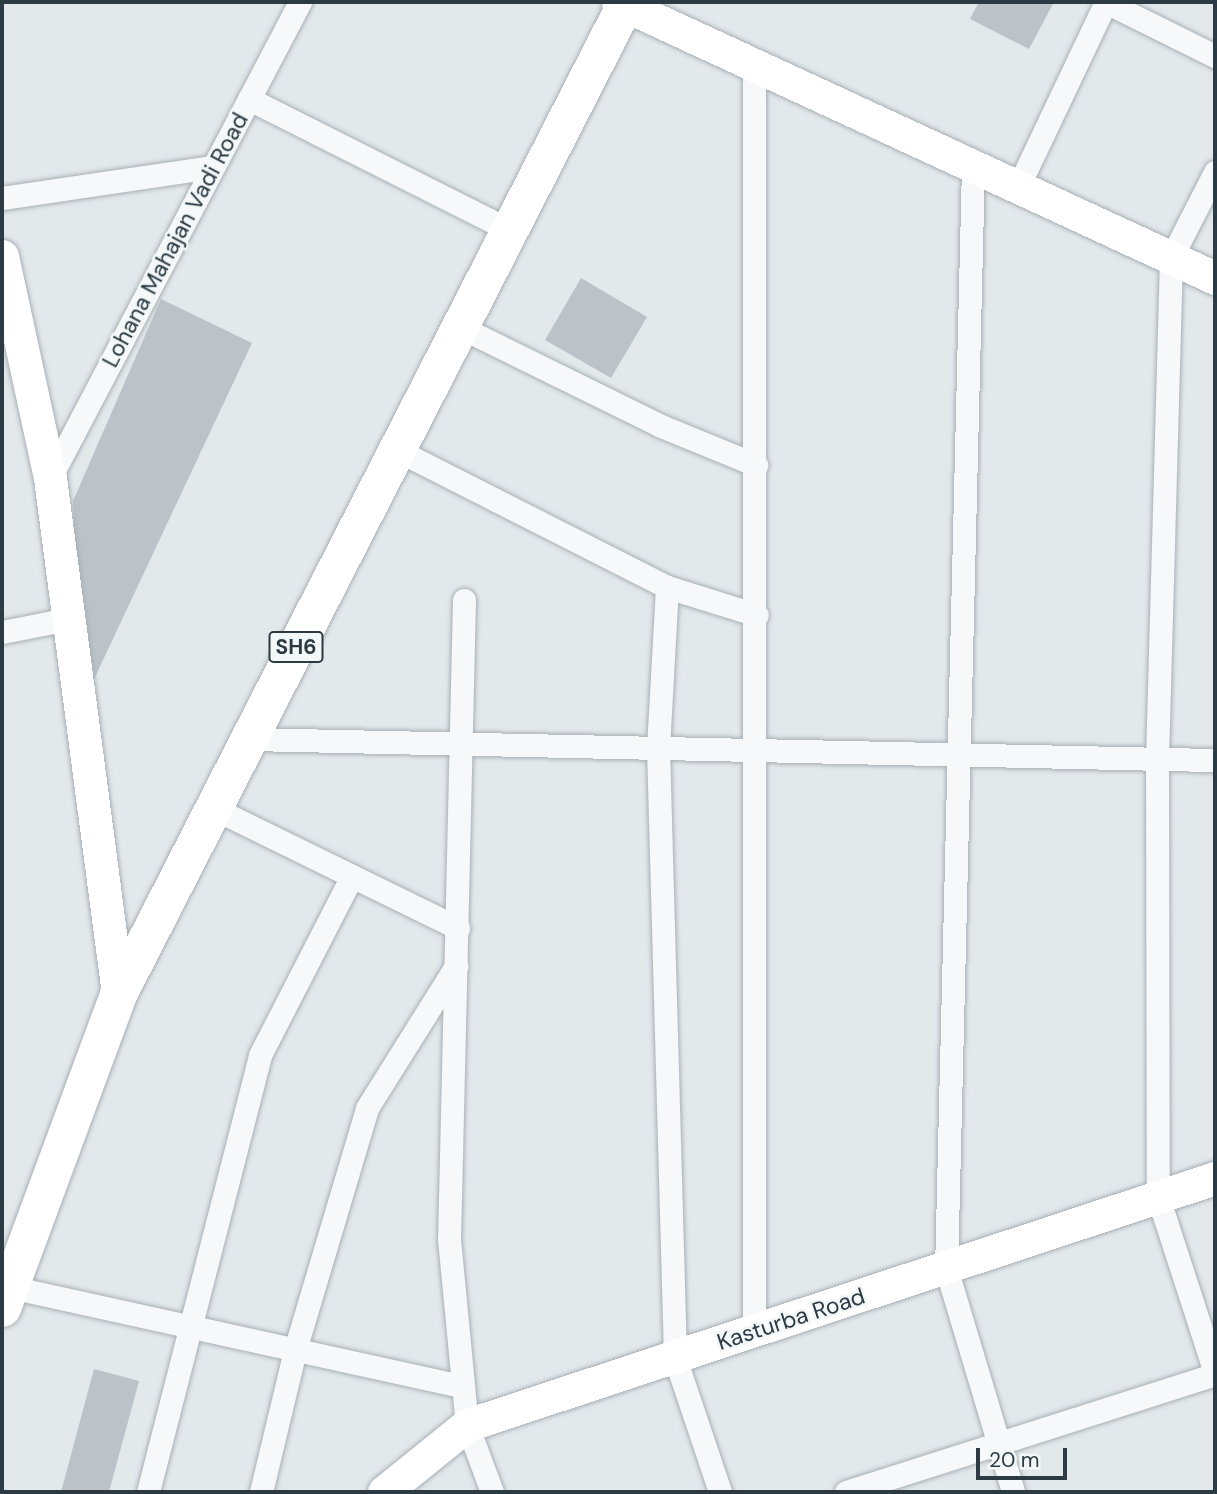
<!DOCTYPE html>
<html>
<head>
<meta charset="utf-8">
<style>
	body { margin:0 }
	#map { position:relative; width:1217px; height:1494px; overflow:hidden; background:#e3e8eb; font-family:"DM Sans",sans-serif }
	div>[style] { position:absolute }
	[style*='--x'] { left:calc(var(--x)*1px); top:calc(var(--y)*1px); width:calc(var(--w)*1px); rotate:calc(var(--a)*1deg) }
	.building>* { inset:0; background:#bbc3c8 }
	.roads { filter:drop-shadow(0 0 2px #a8b0b5) drop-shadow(0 0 2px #a8b0b5) }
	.street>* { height:23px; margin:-11.5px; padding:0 11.5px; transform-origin:11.5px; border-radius:11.5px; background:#f6f8f9 }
	.secondary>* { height:33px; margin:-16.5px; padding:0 16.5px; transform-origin:16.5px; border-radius:16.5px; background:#fff }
	.primary>* { height:37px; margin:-18.5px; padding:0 18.5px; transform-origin:18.5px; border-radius:18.5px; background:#fff }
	span { translate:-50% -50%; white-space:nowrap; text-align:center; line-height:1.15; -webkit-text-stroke:5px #f3f7f8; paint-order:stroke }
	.shield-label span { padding:2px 5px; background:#f3f7f8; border:2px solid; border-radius:5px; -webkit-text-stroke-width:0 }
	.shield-label { font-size:21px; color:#2c3a43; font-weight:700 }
	.street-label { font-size:23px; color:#2c3a43 }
	.frame { position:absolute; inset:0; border:4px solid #2c3a43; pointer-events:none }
	.scale { position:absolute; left:976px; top:1448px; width:91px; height:32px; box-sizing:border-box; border:4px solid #2c3a43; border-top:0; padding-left:9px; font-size:21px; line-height:24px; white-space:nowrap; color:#2c3a43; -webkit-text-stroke:5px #f3f7f8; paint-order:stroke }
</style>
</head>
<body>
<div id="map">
	<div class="building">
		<i style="clip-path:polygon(979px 2px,1054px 2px,1029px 49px,970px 19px)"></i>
		<i style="clip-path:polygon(581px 278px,647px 317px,611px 378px,545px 340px)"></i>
		<i style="clip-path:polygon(161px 299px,252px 343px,80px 709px,73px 501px)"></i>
		<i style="clip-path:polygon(94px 1369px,139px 1381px,109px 1492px,61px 1492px)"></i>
	</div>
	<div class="roads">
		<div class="street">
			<i style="--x:249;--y:99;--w:291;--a:26.7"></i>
			<i style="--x:973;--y:166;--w:1102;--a:91.4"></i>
			<i style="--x:946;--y:1268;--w:234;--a:73.3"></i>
			<i style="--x:1215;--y:172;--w:97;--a:117.1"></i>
			<i style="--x:1171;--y:258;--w:501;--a:91.6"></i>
			<i style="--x:1157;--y:759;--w:438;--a:89.9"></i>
			<i style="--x:1158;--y:1197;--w:184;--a:72"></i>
			<i style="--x:1018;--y:187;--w:205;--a:-64.6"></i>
			<i style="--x:1106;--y:2;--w:122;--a:26.4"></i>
			<i style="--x:2;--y:198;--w:213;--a:-8.4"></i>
			<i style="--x:460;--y:327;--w:224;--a:26.2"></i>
			<i style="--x:661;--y:426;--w:103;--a:22.3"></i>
			<i style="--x:397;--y:450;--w:303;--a:26.9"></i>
			<i style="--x:667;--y:587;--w:94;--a:17.3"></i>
			<i style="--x:50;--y:478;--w:538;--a:-62.29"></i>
			<i style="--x:667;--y:587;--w:161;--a:93.2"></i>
			<i style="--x:658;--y:748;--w:610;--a:88.4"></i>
			<i style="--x:675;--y:1358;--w:141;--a:71.4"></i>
			<i style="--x:464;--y:600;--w:639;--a:91.34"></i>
			<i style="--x:449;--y:1239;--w:187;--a:84.5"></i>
			<i style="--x:467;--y:1425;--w:72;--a:69.5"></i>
			<i style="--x:2;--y:632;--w:67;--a:-11.1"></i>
			<i style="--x:249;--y:739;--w:966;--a:1.25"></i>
			<i style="--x:213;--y:808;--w:273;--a:26.1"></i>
			<i style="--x:10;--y:1287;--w:464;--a:12.4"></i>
			<i style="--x:754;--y:1332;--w:1267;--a:-90"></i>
			<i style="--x:148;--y:1492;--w:451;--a:-75.6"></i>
			<i style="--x:260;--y:1055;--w:201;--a:-62.8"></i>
			<i style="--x:261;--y:1492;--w:146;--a:-76.5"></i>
			<i style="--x:295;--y:1350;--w:252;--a:-73.4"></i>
			<i style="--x:367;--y:1108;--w:168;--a:-57.9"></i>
			<i style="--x:846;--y:1492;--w:387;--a:-17.7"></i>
		</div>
		<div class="secondary">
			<i style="--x:618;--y:2;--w:658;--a:24.81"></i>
			<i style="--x:2;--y:256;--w:227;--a:77.8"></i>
			<i style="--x:50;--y:478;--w:520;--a:82.49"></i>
			<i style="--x:384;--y:1492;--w:107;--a:-38.9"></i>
			<i style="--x:467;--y:1425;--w:788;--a:-18.27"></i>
		</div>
		<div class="primary">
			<i style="--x:2;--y:1308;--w:335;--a:-69.7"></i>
			<i style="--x:118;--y:994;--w:1115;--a:-62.88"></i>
		</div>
	</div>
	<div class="shield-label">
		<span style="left:296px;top:647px">SH6</span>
	</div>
	<div class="street-label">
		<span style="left:175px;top:240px;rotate:-62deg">Lohana Mahajan Vadi Road</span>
		<span style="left:791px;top:1319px;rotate:-18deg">Kasturba Road</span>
	</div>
	<div class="frame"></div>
	<div class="scale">20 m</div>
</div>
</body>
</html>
